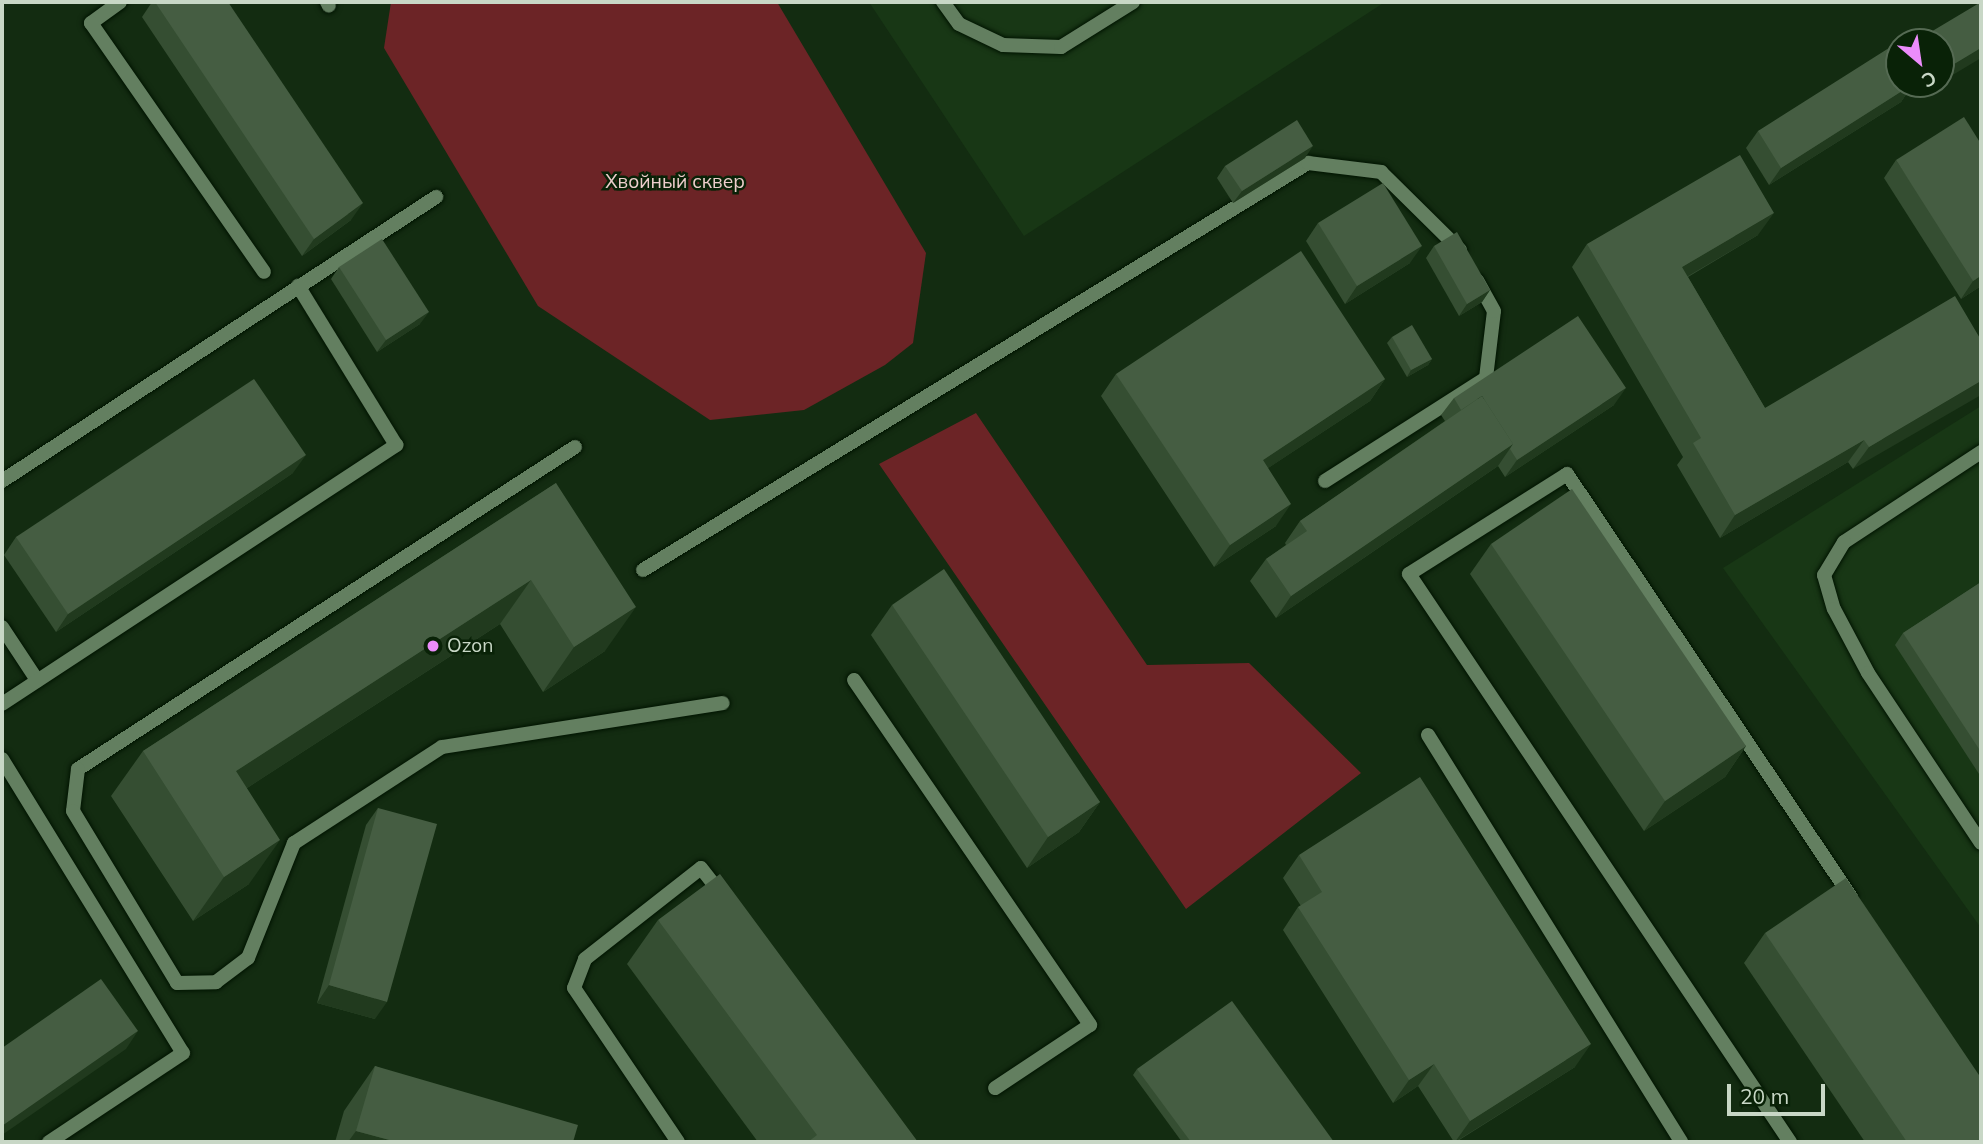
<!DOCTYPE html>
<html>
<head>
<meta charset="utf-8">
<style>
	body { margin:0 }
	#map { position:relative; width:1983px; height:1144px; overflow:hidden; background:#132c11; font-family:Mulish,sans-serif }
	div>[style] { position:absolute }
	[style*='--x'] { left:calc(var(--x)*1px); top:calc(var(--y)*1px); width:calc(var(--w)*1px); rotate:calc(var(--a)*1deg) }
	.built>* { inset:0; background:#183715 }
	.green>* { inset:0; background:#6c2426 }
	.roads { filter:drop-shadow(0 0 2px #001400) drop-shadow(0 0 2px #001400) }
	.service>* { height:14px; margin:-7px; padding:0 7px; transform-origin:7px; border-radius:7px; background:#637f60 }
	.wall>* { inset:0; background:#354e32 }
	.shaded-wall>* { inset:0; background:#213a1e }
	.building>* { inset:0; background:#455d42 }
	.dots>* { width:19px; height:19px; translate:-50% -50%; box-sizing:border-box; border:4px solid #092207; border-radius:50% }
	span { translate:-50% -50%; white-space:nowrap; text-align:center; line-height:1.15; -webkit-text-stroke:5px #092207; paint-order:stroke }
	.park-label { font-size:19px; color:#eececc }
	.poi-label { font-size:19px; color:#c8d7c6 }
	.left { translate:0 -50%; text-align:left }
	.frame { position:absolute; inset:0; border:4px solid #c8d7c6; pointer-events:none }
	.north { position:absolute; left:1885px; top:28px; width:70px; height:70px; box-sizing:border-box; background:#092207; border:2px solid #556a53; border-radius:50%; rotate:151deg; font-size:19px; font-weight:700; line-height:28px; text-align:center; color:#c8d7c6 }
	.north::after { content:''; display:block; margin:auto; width:24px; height:32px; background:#ec8cfb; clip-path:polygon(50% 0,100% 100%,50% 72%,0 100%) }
	.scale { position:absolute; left:1727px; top:1084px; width:98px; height:32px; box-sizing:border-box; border:4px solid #c8d7c6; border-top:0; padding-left:9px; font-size:21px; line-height:24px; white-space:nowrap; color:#c8d7c6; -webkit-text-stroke:5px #092207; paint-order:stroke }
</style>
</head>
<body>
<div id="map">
	<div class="built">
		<i style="clip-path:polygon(869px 2px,1385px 2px,1024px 236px)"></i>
		<i style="clip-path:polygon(1981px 406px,1981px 928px,1723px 568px)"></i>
	</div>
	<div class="green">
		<i style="clip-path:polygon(391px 2px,777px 2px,926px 253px,913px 343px,885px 365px,804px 410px,710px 420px,538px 306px,384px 48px)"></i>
		<i style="clip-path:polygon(976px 413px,1147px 665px,1249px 663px,1361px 773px,1186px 909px,879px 464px)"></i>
	</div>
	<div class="roads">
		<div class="service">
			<i style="--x:120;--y:2;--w:36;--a:144"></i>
			<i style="--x:91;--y:23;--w:303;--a:55.2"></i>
			<i style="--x:327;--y:2;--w:4;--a:63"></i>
			<i style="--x:943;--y:2;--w:27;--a:54"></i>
			<i style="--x:959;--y:24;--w:49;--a:25.5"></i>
			<i style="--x:1003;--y:45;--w:58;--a:2"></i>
			<i style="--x:1061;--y:47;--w:85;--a:-32"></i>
			<i style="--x:575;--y:447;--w:592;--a:147.06"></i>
			<i style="--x:78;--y:769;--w:42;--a:96.8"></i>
			<i style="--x:73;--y:811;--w:201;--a:58.8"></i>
			<i style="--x:177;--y:983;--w:39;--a:-1"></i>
			<i style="--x:216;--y:982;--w:40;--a:-37"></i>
			<i style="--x:248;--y:958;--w:124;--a:-68.2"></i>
			<i style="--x:294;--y:843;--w:176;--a:-33"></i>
			<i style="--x:442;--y:747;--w:284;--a:-8.9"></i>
			<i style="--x:1981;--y:452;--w:164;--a:146.7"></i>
			<i style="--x:1844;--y:542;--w:39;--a:121"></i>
			<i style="--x:1824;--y:575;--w:35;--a:74"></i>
			<i style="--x:1834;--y:609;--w:72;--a:62"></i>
			<i style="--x:1868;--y:673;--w:204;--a:56.4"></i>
			<i style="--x:2;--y:481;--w:519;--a:-33.2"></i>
			<i style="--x:1325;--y:481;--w:191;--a:-32.6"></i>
			<i style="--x:1486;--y:378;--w:67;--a:-83.2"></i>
			<i style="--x:1494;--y:311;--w:35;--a:-119"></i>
			<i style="--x:643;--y:570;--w:780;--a:-31.47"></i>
			<i style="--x:1308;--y:163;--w:74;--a:7"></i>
			<i style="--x:1381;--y:172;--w:111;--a:44.6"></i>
			<i style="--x:2;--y:627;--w:64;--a:56.6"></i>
			<i style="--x:854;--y:680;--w:418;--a:55.6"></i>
			<i style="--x:1090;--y:1025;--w:114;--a:146.4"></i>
			<i style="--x:2;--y:704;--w:472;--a:-33.3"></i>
			<i style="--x:396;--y:445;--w:187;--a:-121.6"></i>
			<i style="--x:1428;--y:735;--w:479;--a:58.1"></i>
			<i style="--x:2;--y:759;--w:345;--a:58.4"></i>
			<i style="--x:183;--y:1053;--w:161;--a:146.4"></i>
			<i style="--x:678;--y:1142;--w:186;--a:-124"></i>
			<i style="--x:574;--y:988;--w:31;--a:-69"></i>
			<i style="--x:585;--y:959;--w:147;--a:-38.1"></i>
			<i style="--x:701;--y:868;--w:33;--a:52"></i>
			<i style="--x:1790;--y:1142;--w:684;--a:-123.85"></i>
			<i style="--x:1409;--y:574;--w:187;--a:-32.3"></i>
			<i style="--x:1567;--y:474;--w:509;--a:56.12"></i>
		</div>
	</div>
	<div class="wall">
		<i style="clip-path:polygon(152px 2px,228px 2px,351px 220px,302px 256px,142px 17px)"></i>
		<i style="clip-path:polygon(1899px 84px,1913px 84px,1901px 102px,1769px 185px,1746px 148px,1758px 131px)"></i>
		<i style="clip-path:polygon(1917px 84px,1937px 84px,1922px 93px)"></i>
		<i style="clip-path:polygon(1305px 158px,1233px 203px,1217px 178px,1225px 166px)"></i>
		<i style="clip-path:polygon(1896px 160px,1981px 286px,1961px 299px,1884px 178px)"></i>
		<i style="clip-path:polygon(1318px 223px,1410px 263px,1345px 304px,1306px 241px)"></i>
		<i style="clip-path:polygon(1758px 235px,1688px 277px,1765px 408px,1981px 340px,1853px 469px,1848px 462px,1720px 538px,1677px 465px,1683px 457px,1572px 267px,1587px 244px)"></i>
		<i style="clip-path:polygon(1434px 246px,1490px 290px,1482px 302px,1459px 316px,1426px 258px)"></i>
		<i style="clip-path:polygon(339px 267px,420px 324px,377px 352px,331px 279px)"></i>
		<i style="clip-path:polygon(1392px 337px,1432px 359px,1428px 365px,1407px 377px,1387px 343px)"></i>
		<i style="clip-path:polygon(1116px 374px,1385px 379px,1370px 401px,1268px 468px,1276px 526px,1214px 567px,1101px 396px)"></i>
		<i style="clip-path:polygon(1454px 398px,1614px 405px,1505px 477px,1498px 466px,1276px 618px,1250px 581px,1266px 559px,1286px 545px,1285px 543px,1300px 521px,1445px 421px,1441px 415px)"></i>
		<i style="clip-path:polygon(293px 473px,56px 632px,4px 555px,16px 537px)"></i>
		<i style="clip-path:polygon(556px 483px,605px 651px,543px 692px,500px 624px,247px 788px,249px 884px,193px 921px,111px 796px,143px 751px)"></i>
		<i style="clip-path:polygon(1491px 544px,1746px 746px,1725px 777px,1644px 831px,1470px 574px)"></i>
		<i style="clip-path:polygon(1981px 582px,1981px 777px,1895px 645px,1903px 633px)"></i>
		<i style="clip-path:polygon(892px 605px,1100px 802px,1079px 832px,1027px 868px,871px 635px)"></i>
		<i style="clip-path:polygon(378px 808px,375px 1019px,317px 1003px,366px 825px)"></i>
		<i style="clip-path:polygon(1299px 855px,1575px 1067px,1456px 1142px,1454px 1142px,1418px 1086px,1393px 1103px,1283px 930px,1298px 907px,1301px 906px,1283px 878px)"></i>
		<i style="clip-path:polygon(658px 920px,918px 1142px,758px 1142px,627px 964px)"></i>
		<i style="clip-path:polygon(1765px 933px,1981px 1142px,1865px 1142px,1744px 963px)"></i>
		<i style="clip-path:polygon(375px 1066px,573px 1142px,335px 1142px,344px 1111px)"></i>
		<i style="clip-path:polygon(1137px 1069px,1334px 1142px,1182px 1142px,1133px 1075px)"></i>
	</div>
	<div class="shaded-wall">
		<i style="clip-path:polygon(1981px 48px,1981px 58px,1941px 82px,1941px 72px)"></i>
		<i style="clip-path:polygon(1913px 84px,1901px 102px,1769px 185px,1781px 168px)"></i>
		<i style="clip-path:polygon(1928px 84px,1937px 84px,1922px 93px)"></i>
		<i style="clip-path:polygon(1313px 146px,1305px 158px,1233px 203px,1242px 191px)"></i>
		<i style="clip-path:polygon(363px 203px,351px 220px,302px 256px,314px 239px)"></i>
		<i style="clip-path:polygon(1774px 213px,1758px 235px,1666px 289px,1682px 267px)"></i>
		<i style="clip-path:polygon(1422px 246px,1410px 263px,1345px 304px,1357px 286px)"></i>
		<i style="clip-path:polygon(1981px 276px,1981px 286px,1961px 299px,1973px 281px)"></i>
		<i style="clip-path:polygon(1490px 290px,1482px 302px,1459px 316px,1467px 304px)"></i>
		<i style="clip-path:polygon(429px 312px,420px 324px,377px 352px,386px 340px)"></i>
		<i style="clip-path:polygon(1432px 359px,1428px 365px,1407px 377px,1411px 370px)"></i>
		<i style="clip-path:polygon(1385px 379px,1370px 401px,1247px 482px,1263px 460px)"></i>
		<i style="clip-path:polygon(1981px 381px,1981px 395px,1853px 469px,1869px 447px)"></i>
		<i style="clip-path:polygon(1626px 388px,1614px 405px,1505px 477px,1517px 460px)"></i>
		<i style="clip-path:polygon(1864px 440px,1848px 462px,1720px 538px,1735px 515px)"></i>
		<i style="clip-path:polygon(1513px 444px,1498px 466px,1276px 618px,1291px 596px)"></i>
		<i style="clip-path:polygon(306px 455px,293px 473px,56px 632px,68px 614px)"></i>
		<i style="clip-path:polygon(1291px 504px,1276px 526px,1214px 567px,1230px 545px)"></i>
		<i style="clip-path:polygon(531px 580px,500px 624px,204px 816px,236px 771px)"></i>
		<i style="clip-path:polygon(636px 607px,605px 651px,543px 692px,574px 647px)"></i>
		<i style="clip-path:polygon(1746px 746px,1725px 777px,1644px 831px,1665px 801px)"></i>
		<i style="clip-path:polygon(1100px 802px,1079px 832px,1027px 868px,1048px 837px)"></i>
		<i style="clip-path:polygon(280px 840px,249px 884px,193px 921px,224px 877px)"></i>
		<i style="clip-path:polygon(329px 985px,387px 1002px,375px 1019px,317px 1003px)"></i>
		<i style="clip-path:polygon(138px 1031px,126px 1049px,2px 1135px,2px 1126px)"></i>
		<i style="clip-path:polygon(1591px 1044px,1575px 1067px,1455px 1142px,1470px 1121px)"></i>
		<i style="clip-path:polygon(1434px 1064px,1418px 1086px,1393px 1103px,1409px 1080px)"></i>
		<i style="clip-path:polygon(356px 1131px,397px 1142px,348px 1142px)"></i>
	</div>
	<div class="building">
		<i style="clip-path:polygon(155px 2px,228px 2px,363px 203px,314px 239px)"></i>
		<i style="clip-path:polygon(1981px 2px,1981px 48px,1941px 72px,1941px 42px,1914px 42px)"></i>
		<i style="clip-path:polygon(1900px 41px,1901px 42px,1899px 42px,1899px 84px,1913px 84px,1781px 168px,1758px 131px)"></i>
		<i style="clip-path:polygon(1964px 117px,1981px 144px,1981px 276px,1973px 281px,1896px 160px)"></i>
		<i style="clip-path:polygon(1297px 120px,1313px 146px,1242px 191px,1225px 166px)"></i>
		<i style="clip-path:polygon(1740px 155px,1774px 213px,1682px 267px,1765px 408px,1955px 296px,1981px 340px,1981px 381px,1869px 447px,1864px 440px,1735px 515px,1693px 443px,1701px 438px,1587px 244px)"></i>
		<i style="clip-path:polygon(1383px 183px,1422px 246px,1357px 286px,1318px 223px)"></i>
		<i style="clip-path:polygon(1457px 232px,1490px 290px,1467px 304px,1434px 246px)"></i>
		<i style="clip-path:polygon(382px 239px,429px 312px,386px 340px,339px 267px)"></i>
		<i style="clip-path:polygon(1301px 251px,1385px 379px,1263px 460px,1291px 504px,1230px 545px,1116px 374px)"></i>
		<i style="clip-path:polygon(1578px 316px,1626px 388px,1517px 460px,1510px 449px,1513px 444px,1482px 396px,1461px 410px,1454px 398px)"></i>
		<i style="clip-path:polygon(1412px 325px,1432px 359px,1411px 370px,1392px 337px)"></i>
		<i style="clip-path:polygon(254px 379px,306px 455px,68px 614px,16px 537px)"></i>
		<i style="clip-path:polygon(1482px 396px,1513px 444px,1291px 596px,1266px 559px,1307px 531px,1300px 521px)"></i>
		<i style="clip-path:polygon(556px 483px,636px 607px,574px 647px,531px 580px,236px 771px,280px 840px,224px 877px,143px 751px)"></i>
		<i style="clip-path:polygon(1572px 489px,1746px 746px,1665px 801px,1491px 544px)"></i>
		<i style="clip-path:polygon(944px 569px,1100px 802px,1048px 837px,892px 605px)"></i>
		<i style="clip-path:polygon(1981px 582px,1981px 752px,1903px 633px)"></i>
		<i style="clip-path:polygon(1420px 777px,1591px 1044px,1470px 1121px,1434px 1064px,1409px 1080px,1298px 907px,1322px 892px,1299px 855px)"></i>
		<i style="clip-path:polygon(378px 808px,437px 824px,387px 1002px,329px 985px)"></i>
		<i style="clip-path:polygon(720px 874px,918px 1142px,808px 1142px,817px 1135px,658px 920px)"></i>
		<i style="clip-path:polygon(1846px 878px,1981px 1078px,1981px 1142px,1907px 1142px,1765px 933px)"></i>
		<i style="clip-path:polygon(101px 979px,138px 1031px,2px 1126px,2px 1048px)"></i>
		<i style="clip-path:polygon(1232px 1001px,1334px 1142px,1191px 1142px,1137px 1069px)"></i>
		<i style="clip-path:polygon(375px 1066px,578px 1125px,573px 1142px,397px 1142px,356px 1131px)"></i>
	</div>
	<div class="dots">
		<i style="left:433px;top:646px;background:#ec8cfb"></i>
	</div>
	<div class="park-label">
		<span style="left:675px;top:182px">Хвойный сквер</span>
	</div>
	<div class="poi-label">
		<span class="left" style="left:447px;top:646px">Ozon</span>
	</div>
	<div class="frame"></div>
	<div class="north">С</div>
	<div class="scale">20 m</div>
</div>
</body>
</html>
